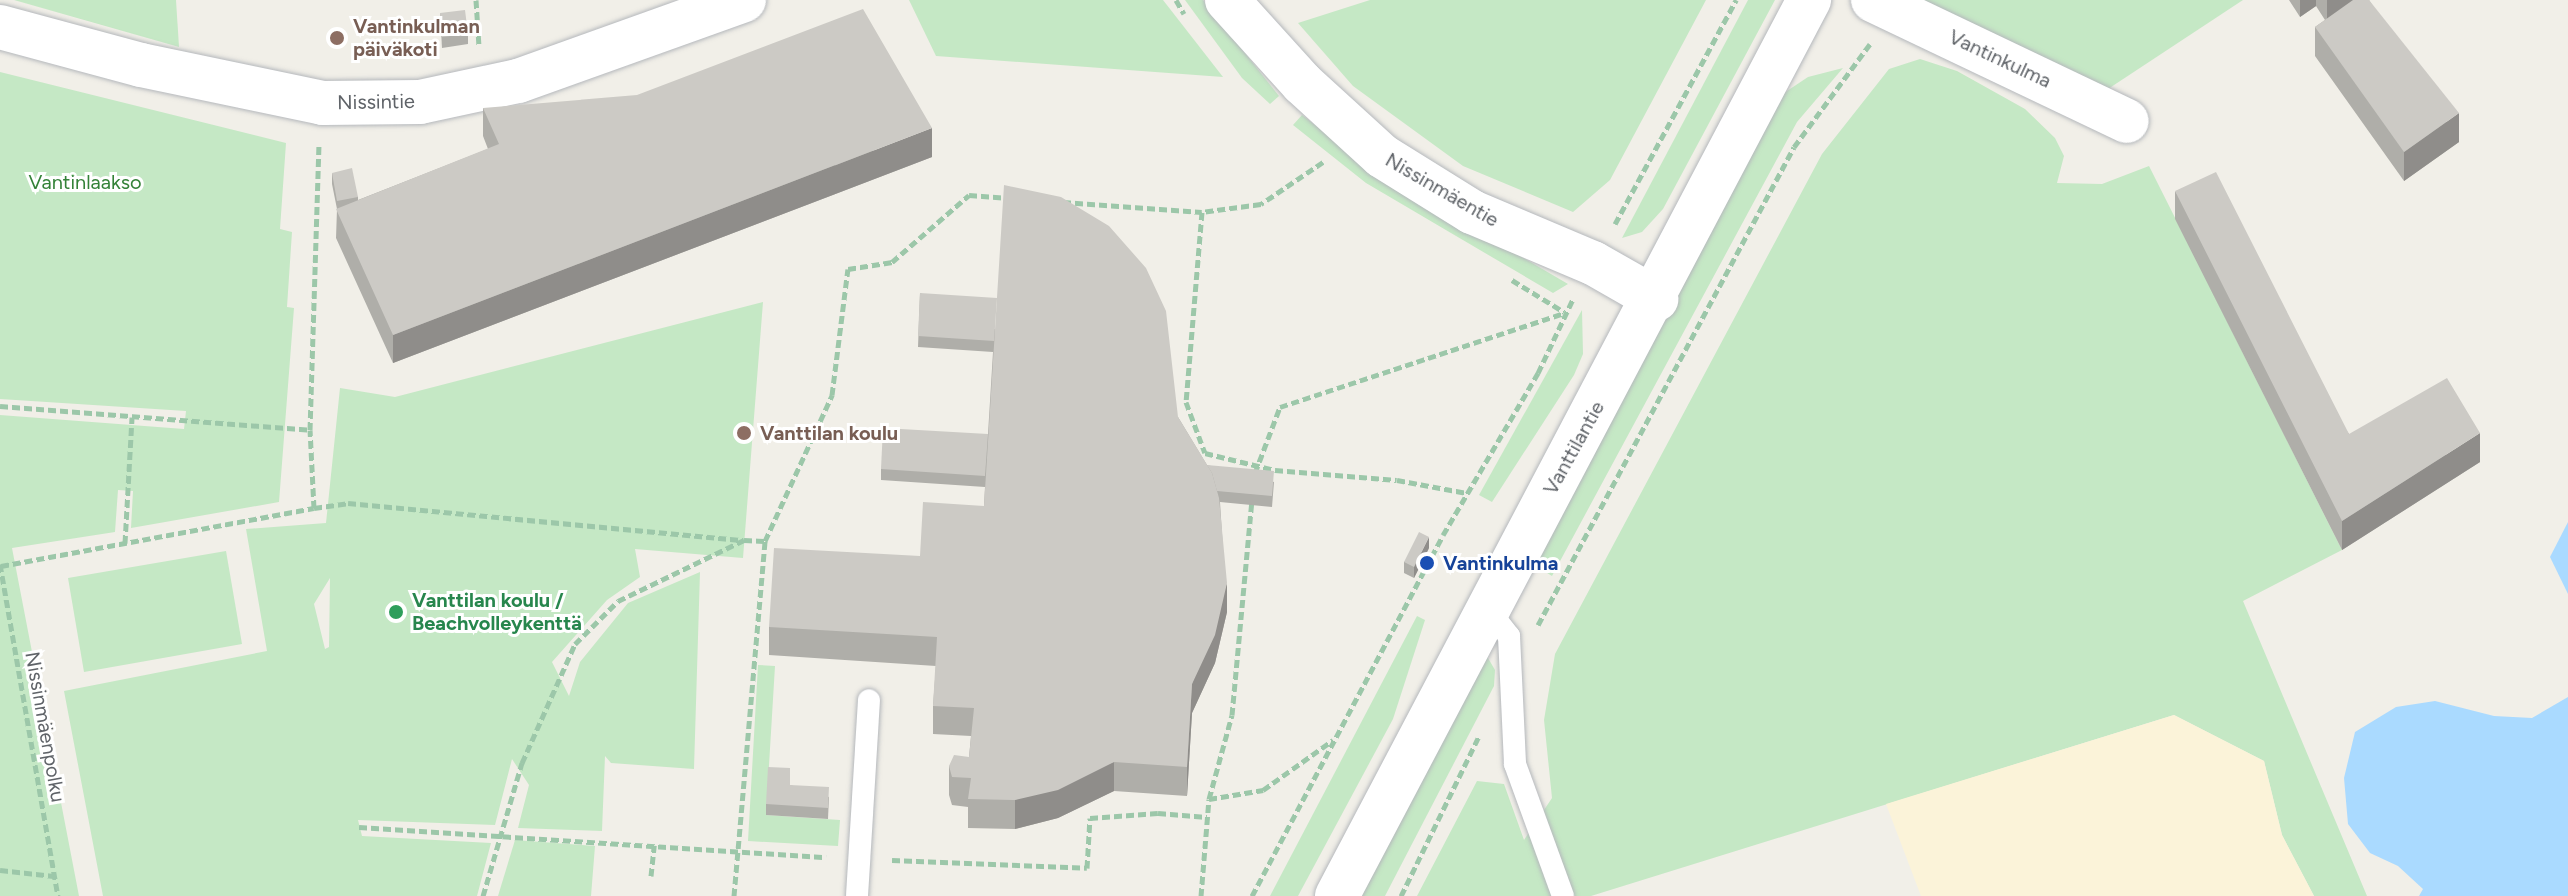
<!DOCTYPE html>
<html>
<head>
<meta charset="utf-8">
<style>
	body { margin:0 }
	#map { position:relative; width:2568px; height:896px; overflow:hidden; background:#f1efe8; font-family:Figtree,sans-serif }
	div>[style] { position:absolute }
	[style*='--x'] { left:calc(var(--x)*1px); top:calc(var(--y)*1px); width:calc(var(--w)*1px); rotate:calc(var(--a)*1deg) }
	.green>* { inset:0; background:#c5e8c5 }
	.sand>* { inset:0; background:#fbf3d9 }
	.water>* { inset:0; background:#aadaff }
	.path>* { height:5px; margin-top:-2.5px; transform-origin:0; background:repeating-linear-gradient(90deg,#9cc7a9 0 8px,transparent 0 12px) }
	.roads { filter:drop-shadow(0 0 2px #b5b8bc) drop-shadow(0 0 2px #b5b8bc) }
	.lane>* { height:22px; margin:-11px; padding:0 11px; transform-origin:11px; border-radius:11px; background:#fff }
	.street>* { height:44px; margin:-22px; padding:0 22px; transform-origin:22px; border-radius:22px; background:#fff }
	.secondary>* { height:44px; margin:-22px; padding:0 22px; transform-origin:22px; border-radius:22px; background:#fff }
	.wall>* { inset:0; background:#afaea9 }
	.shaded-wall>* { inset:0; background:#8f8d8a }
	.building>* { inset:0; background:#cccac5 }
	.dots>* { width:22px; height:22px; translate:-50% -50%; box-sizing:border-box; border:4px solid #fff; border-radius:50% }
	span { translate:-50% -50%; white-space:nowrap; text-align:center; line-height:1.15; -webkit-text-stroke:6px #fff; paint-order:stroke }
	.education-label { font-size:20px; color:#785e54; font-weight:700 }
	.left { translate:0 -50%; text-align:left }
	.street-label { font-size:20px; color:#5f6368 }
	.park-label { font-size:20px; color:#348238 }
	.transit-label { font-size:20px; color:#164399; font-weight:700 }
	.leisure-label { font-size:20px; color:#27864d; font-weight:700 }
</style>
</head>
<body>
<div id="map">
	<div class="green">
		<i style="clip-path:polygon(14px 0,176px 0,179px 47px)"></i>
		<i style="clip-path:polygon(909px 0,1163px 0,1223px 77px,936px 56px)"></i>
		<i style="clip-path:polygon(1185px 0,1203px 0,1279px 96px,1270px 104px,1242px 78px)"></i>
		<i style="clip-path:polygon(1370px 0,1706px 0,1610px 180px,1573px 212px,1463px 166px,1353px 86px,1298px 23px)"></i>
		<i style="clip-path:polygon(1748px 0,1775px 0,1663px 209px,1642px 232px,1622px 238px)"></i>
		<i style="clip-path:polygon(1905px 0,2243px 0,2108px 89px)"></i>
		<i style="clip-path:polygon(1920px 59px,1957px 71px,2025px 109px,2055px 138px,2064px 156px,2057px 183px,2102px 184px,2149px 166px,2342px 550px,2243px 601px,2367px 896px,2314px 896px,2282px 835px,2264px 761px,2174px 715px,1591px 896px,1417px 896px,1477px 781px,1504px 784px,1524px 840px,1552px 798px,1544px 720px,1555px 654px,1822px 154px,1889px 69px)"></i>
		<i style="clip-path:polygon(1843px 68px,1797px 122px,1552px 576px,1534px 565px,1784px 93px,1808px 77px)"></i>
		<i style="clip-path:polygon(0 72px,286px 143px,280px 229px,292px 232px,287px 307px,294px 308px,279px 502px,131px 528px,133px 491px,118px 490px,115px 532px,12px 548px,79px 896px,0 896px,0 415px,184px 429px,186px 411px,0 399px)"></i>
		<i style="clip-path:polygon(1302px 115px,1375px 171px,1568px 284px,1553px 293px,1366px 183px,1293px 125px)"></i>
		<i style="clip-path:polygon(evenodd,763px 302px,743px 558px,635px 549px,640px 577px,607px 600px,552px 662px,569px 696px,580px 662px,628px 603px,700px 572px,694px 769px,611px 763px,605px 756px,602px 831px,518px 828px,529px 785px,512px 759px,495px 825px,358px 820px,362px 836px,491px 843px,477px 896px,103px 896px,64px 691px,267px 651px,246px 529px,326px 523px,340px 388px,395px 397px,763px 302px,330px 578px,329px 647px,325px 649px,314px 604px,330px 578px)"></i>
		<i style="clip-path:polygon(1582px 310px,1583px 354px,1574px 375px,1492px 502px,1479px 495px)"></i>
		<i style="clip-path:polygon(226px 551px,242px 644px,84px 672px,68px 578px)"></i>
		<i style="clip-path:polygon(1417px 616px,1425px 620px,1393px 719px,1298px 896px,1270px 896px)"></i>
		<i style="clip-path:polygon(1485px 653px,1495px 670px,1494px 686px,1385px 896px,1357px 896px)"></i>
		<i style="clip-path:polygon(758px 665px,775px 666px,766px 815px,840px 820px,838px 846px,748px 841px)"></i>
		<i style="clip-path:polygon(515px 840px,595px 846px,591px 896px,498px 896px)"></i>
	</div>
	<div class="sand">
		<i style="clip-path:polygon(2174px 715px,2264px 761px,2282px 835px,2314px 896px,1921px 896px,1886px 804px)"></i>
	</div>
	<div class="water">
		<i style="clip-path:polygon(2568px 522px,2568px 594px,2550px 557px)"></i>
		<i style="clip-path:polygon(2568px 697px,2568px 896px,2419px 896px,2423px 889px,2398px 866px,2370px 853px,2348px 824px,2344px 778px,2355px 732px,2396px 707px,2435px 701px,2494px 716px,2532px 718px)"></i>
	</div>
	<div class="path">
		<i style="--x:476;--y:0;--w:47;--a:86.3"></i>
		<i style="--x:1176;--y:0;--w:16;--a:60"></i>
		<i style="--x:1323;--y:162;--w:75;--a:145.9"></i>
		<i style="--x:1261;--y:204;--w:60;--a:172.3"></i>
		<i style="--x:1202;--y:212;--w:191;--a:94.8"></i>
		<i style="--x:1186;--y:402;--w:54;--a:69.6"></i>
		<i style="--x:1205;--y:453;--w:72;--a:13.7"></i>
		<i style="--x:1275;--y:470;--w:122;--a:4.7"></i>
		<i style="--x:1397;--y:480;--w:71;--a:10.5"></i>
		<i style="--x:1063;--y:202;--w:139;--a:4.1"></i>
		<i style="--x:1615;--y:224;--w:255;--a:-61.6"></i>
		<i style="--x:1512;--y:280;--w:61;--a:31.6"></i>
		<i style="--x:0;--y:406;--w:311;--a:4.4"></i>
		<i style="--x:1255;--y:473;--w:71;--a:-69.3"></i>
		<i style="--x:1280;--y:407;--w:299;--a:-18.3"></i>
		<i style="--x:314;--y:508;--w:34;--a:-8"></i>
		<i style="--x:348;--y:503;--w:397;--a:5.4"></i>
		<i style="--x:125;--y:543;--w:126;--a:-86.8"></i>
		<i style="--x:0;--y:564;--w:337;--a:80.1"></i>
		<i style="--x:1;--y:566;--w:318;--a:-10.5"></i>
		<i style="--x:314;--y:508;--w:78;--a:-92.9"></i>
		<i style="--x:310;--y:430;--w:286;--a:-88.2"></i>
		<i style="--x:1538;--y:625;--w:542;--a:-61.83"></i>
		<i style="--x:1794;--y:147;--w:128;--a:-53.6"></i>
		<i style="--x:1209;--y:799;--w:55;--a:-9.5"></i>
		<i style="--x:1263;--y:790;--w:86;--a:-35.5"></i>
		<i style="--x:359;--y:827;--w:468;--a:3.7"></i>
		<i style="--x:892;--y:860;--w:195;--a:2.3"></i>
		<i style="--x:1087;--y:868;--w:50;--a:-86.6"></i>
		<i style="--x:1090;--y:818;--w:68;--a:-4.2"></i>
		<i style="--x:1158;--y:813;--w:49;--a:4.7"></i>
		<i style="--x:0;--y:870;--w:54;--a:6.3"></i>
		<i style="--x:651;--y:876;--w:31;--a:-84"></i>
		<i style="--x:483;--y:896;--w:139;--a:-73.7"></i>
		<i style="--x:522;--y:763;--w:130;--a:-66"></i>
		<i style="--x:575;--y:644;--w:61;--a:-45"></i>
		<i style="--x:618;--y:601;--w:140;--a:-25.8"></i>
		<i style="--x:744;--y:540;--w:21;--a:3"></i>
		<i style="--x:734;--y:896;--w:356;--a:-85"></i>
		<i style="--x:765;--y:541;--w:161;--a:-65.3"></i>
		<i style="--x:832;--y:395;--w:127;--a:-82.8"></i>
		<i style="--x:848;--y:269;--w:45;--a:-9"></i>
		<i style="--x:892;--y:262;--w:102;--a:-41"></i>
		<i style="--x:969;--y:195;--w:40;--a:4.3"></i>
		<i style="--x:1201;--y:896;--w:97;--a:-85.3"></i>
		<i style="--x:1209;--y:799;--w:87;--a:-74.7"></i>
		<i style="--x:1232;--y:715;--w:217;--a:-84.7"></i>
		<i style="--x:1252;--y:896;--w:408;--a:-62.1"></i>
		<i style="--x:1443;--y:535;--w:188;--a:-59.6"></i>
		<i style="--x:1538;--y:373;--w:82;--a:-64.7"></i>
		<i style="--x:1401;--y:896;--w:178;--a:-64"></i>
	</div>
	<div class="roads">
		<div class="lane">
			<i style="--x:1487;--y:608;--w:36;--a:52"></i>
			<i style="--x:1509;--y:636;--w:128;--a:87.3"></i>
			<i style="--x:1515;--y:764;--w:140;--a:70"></i>
			<i style="--x:857;--y:896;--w:196;--a:-86.5"></i>
		</div>
		<div class="street">
			<i style="--x:1227;--y:0;--w:112;--a:47.9"></i>
			<i style="--x:1302;--y:83;--w:108;--a:42.4"></i>
			<i style="--x:1382;--y:156;--w:106;--a:31.9"></i>
			<i style="--x:1472;--y:212;--w:131;--a:22.9"></i>
			<i style="--x:1593;--y:263;--w:73;--a:29.7"></i>
			<i style="--x:1873;--y:0;--w:281;--a:25.5"></i>
			<i style="--x:0;--y:27;--w:146;--a:15.1"></i>
			<i style="--x:141;--y:65;--w:186;--a:11.8"></i>
			<i style="--x:323;--y:103;--w:97;--a:-0.6"></i>
			<i style="--x:420;--y:102;--w:100;--a:-12.1"></i>
			<i style="--x:518;--y:81;--w:240;--a:-19.7"></i>
		</div>
		<div class="secondary">
			<i style="--x:1337;--y:896;--w:1013;--a:-62.22"></i>
		</div>
	</div>
	<div class="wall">
		<i style="clip-path:polygon(2289px 0,2369px 0,2459px 142px,2404px 181px,2315px 56px,2315px 27px,2325px 20px,2316px 6px,2300px 17px)"></i>
		<i style="clip-path:polygon(440px 13px,468px 34px,468px 44px,442px 48px)"></i>
		<i style="clip-path:polygon(483px 108px,932px 157px,393px 363px,336px 238px,337px 209px,332px 184px,332px 173px,358px 197px,358px 200px,488px 149px,483px 136px)"></i>
		<i style="clip-path:polygon(2175px 191px,2349px 434px,2480px 462px,2342px 550px,2175px 219px)"></i>
		<i style="clip-path:polygon(920px 293px,1178px 417px,1207px 465px,1274px 482px,1272px 507px,1220px 502px,1227px 612px,1215px 663px,1192px 713px,1187px 796px,1114px 791px,1058px 818px,1015px 829px,968px 828px,968px 807px,952px 805px,949px 795px,949px 766px,969px 757px,971px 736px,933px 734px,933px 706px,936px 666px,769px 655px,769px 627px,920px 556px,984px 506px,985px 487px,881px 480px,881px 469px,988px 434px,993px 352px,918px 347px)"></i>
		<i style="clip-path:polygon(1429px 548px,1414px 578px,1404px 573px,1404px 562px)"></i>
		<i style="clip-path:polygon(790px 785px,829px 797px,828px 819px,766px 815px,766px 804px)"></i>
	</div>
	<div class="shaded-wall">
		<i style="clip-path:polygon(2300px 0,2316px 0,2316px 6px,2300px 17px)"></i>
		<i style="clip-path:polygon(2327px 0,2357px 0,2327px 23px)"></i>
		<i style="clip-path:polygon(2459px 113px,2459px 142px,2404px 181px,2404px 152px)"></i>
		<i style="clip-path:polygon(932px 128px,932px 157px,393px 363px,393px 335px)"></i>
		<i style="clip-path:polygon(2480px 433px,2480px 462px,2342px 550px,2342px 521px)"></i>
		<i style="clip-path:polygon(1429px 537px,1429px 548px,1414px 578px,1414px 567px)"></i>
		<i style="clip-path:polygon(1227px 583px,1227px 612px,1215px 663px,1192px 713px,1187px 796px,1187px 767px,1192px 684px)"></i>
		<i style="clip-path:polygon(1114px 762px,1114px 791px,1058px 818px,1015px 829px,1015px 800px)"></i>
	</div>
	<div class="building">
		<i style="clip-path:polygon(2353px 0,2369px 0,2459px 113px,2404px 152px,2315px 27px)"></i>
		<i style="clip-path:polygon(863px 9px,932px 128px,393px 335px,336px 209px,499px 144px,483px 108px,637px 95px)"></i>
		<i style="clip-path:polygon(465px 10px,468px 34px,442px 37px,440px 13px)"></i>
		<i style="clip-path:polygon(352px 168px,358px 197px,337px 201px,332px 173px)"></i>
		<i style="clip-path:polygon(2216px 172px,2349px 434px,2447px 378px,2480px 433px,2342px 521px,2175px 191px)"></i>
		<i style="clip-path:polygon(1004px 185px,1061px 197px,1109px 226px,1146px 268px,1166px 311px,1178px 417px,1212px 473px,1219px 498px,1227px 583px,1215px 635px,1192px 684px,1187px 767px,1114px 762px,1058px 790px,1015px 800px,968px 799px,971px 778px,952px 777px,949px 766px,954px 755px,969px 757px,974px 708px,933px 706px,937px 637px,769px 627px,774px 548px,920px 556px,923px 502px,984px 506px)"></i>
		<i style="clip-path:polygon(920px 293px,997px 298px,994px 341px,918px 336px)"></i>
		<i style="clip-path:polygon(883px 428px,988px 434px,985px 476px,881px 469px)"></i>
		<i style="clip-path:polygon(1207px 465px,1274px 471px,1272px 496px,1217px 491px,1212px 473px)"></i>
		<i style="clip-path:polygon(1419px 532px,1429px 537px,1414px 567px,1404px 562px)"></i>
		<i style="clip-path:polygon(768px 767px,790px 768px,790px 785px,829px 787px,828px 808px,766px 804px)"></i>
	</div>
	<div class="dots">
		<i style="left:337px;top:38px;background:#8d6e63"></i>
		<i style="left:744px;top:433px;background:#8d6e63"></i>
		<i style="left:1427px;top:563px;background:#1a4fb4"></i>
		<i style="left:396px;top:612px;background:#2e9e5b"></i>
	</div>
	<div class="education-label">
		<span class="left" style="left:353px;top:38px">Vantinkulman<br>päiväkoti</span>
		<span class="left" style="left:760px;top:433px">Vanttilan koulu</span>
	</div>
	<div class="street-label">
		<span style="left:2000px;top:59px;rotate:25deg">Vantinkulma</span>
		<span style="left:376px;top:102px;rotate:-1deg">Nissintie</span>
		<span style="left:1442px;top:190px;rotate:30deg">Nissinmäentie</span>
		<span style="left:1574px;top:448px;rotate:-61deg">Vanttilantie</span>
		<span style="left:45px;top:727px;rotate:80deg">Nissinmäenpolku</span>
	</div>
	<div class="park-label">
		<span style="left:85px;top:182px">Vantinlaakso</span>
	</div>
	<div class="transit-label">
		<span class="left" style="left:1443px;top:563px">Vantinkulma</span>
	</div>
	<div class="leisure-label">
		<span class="left" style="left:412px;top:612px">Vanttilan koulu /<br>Beachvolleykenttä</span>
	</div>
</div>
</body>
</html>
